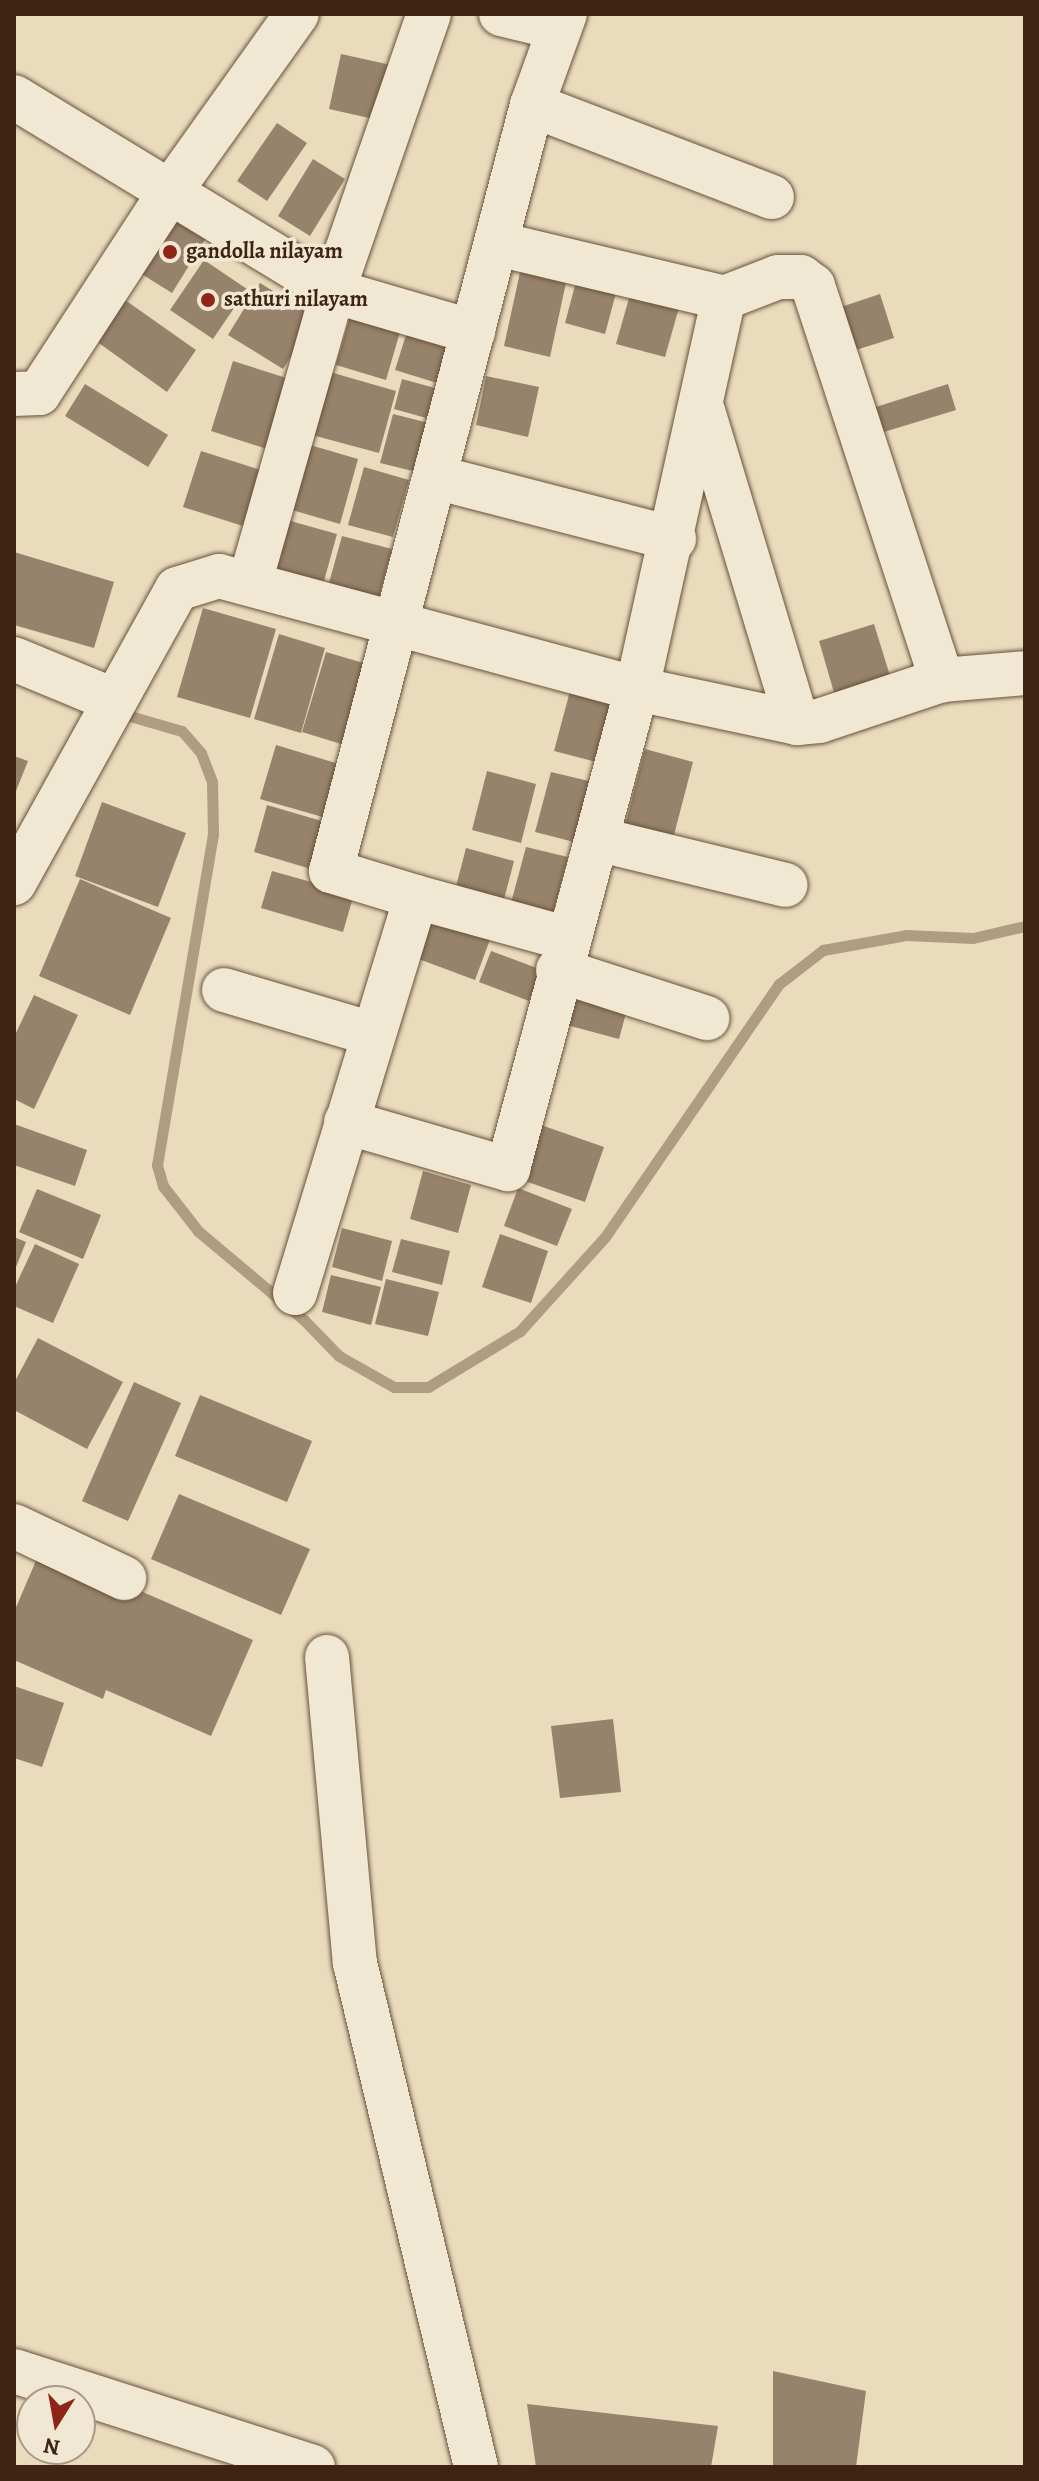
<!DOCTYPE html>
<html>
<head>
<meta charset="utf-8">
<style>
	body { margin:0 }
	#map { position:relative; width:1039px; height:2481px; overflow:hidden; background:#e9dbbc; font-family:Alegreya,serif }
	div>[style] { position:absolute }
	[style*='--x'] { left:calc(var(--x)*1px); top:calc(var(--y)*1px); width:calc(var(--w)*1px); rotate:calc(var(--a)*1deg) }
	.stream>* { height:11px; margin:-5.5px; padding:0 5.5px; transform-origin:5.5px; border-radius:5.5px; background:#af9c83 }
	.building>* { inset:0; background:#97836b }
	.roads { filter:drop-shadow(0 0 2px #6a513d) drop-shadow(0 0 2px #6a513d) }
	.minor>* { height:44px; margin:-22px; padding:0 22px; transform-origin:22px; border-radius:22px; background:#f1e8d3 }
	.dots>* { width:22px; height:22px; translate:-50% -50%; box-sizing:border-box; border:4px solid #f1e8d3; border-radius:50% }
	span { translate:-50% -50%; white-space:nowrap; text-align:center; line-height:1.15; -webkit-text-stroke:7px #f1e8d3; paint-order:stroke }
	.poi-label { font-size:22px; color:#3f2313; font-weight:700 }
	.left { translate:0 -50%; text-align:left }
	.frame { position:absolute; inset:0; border:16px solid #3f2313; pointer-events:none }
	.north { position:absolute; left:16px; top:2385px; width:80px; height:80px; box-sizing:border-box; background:#f1e8d3; border:2px solid #aa9986; border-radius:50%; rotate:191deg; font-size:22px; font-weight:700; line-height:32px; text-align:center; color:#3f2313 }
	.north::after { content:''; display:block; margin:auto; width:28px; height:36px; background:#8f2418; clip-path:polygon(50% 0,100% 100%,50% 72%,0 100%) }
</style>
</head>
<body>
<div id="map">
	<div class="stream">
		<i style="--x:123;--y:714;--w:61;--a:16.1"></i>
		<i style="--x:182;--y:731;--w:29;--a:49"></i>
		<i style="--x:201;--y:753;--w:31;--a:69"></i>
		<i style="--x:212;--y:782;--w:52;--a:88.9"></i>
		<i style="--x:213;--y:834;--w:336;--a:99.6"></i>
		<i style="--x:157;--y:1165;--w:22;--a:74"></i>
		<i style="--x:163;--y:1186;--w:57;--a:52.1"></i>
		<i style="--x:198;--y:1231;--w:138;--a:40"></i>
		<i style="--x:304;--y:1320;--w:50;--a:45.8"></i>
		<i style="--x:339;--y:1356;--w:63;--a:29.4"></i>
		<i style="--x:394;--y:1387;--w:34;--a:0"></i>
		<i style="--x:428;--y:1387;--w:108;--a:-31.3"></i>
		<i style="--x:520;--y:1331;--w:127;--a:-47.9"></i>
		<i style="--x:605;--y:1237;--w:307;--a:-55.5"></i>
		<i style="--x:779;--y:984;--w:56;--a:-37.7"></i>
		<i style="--x:823;--y:950;--w:84;--a:-10.2"></i>
		<i style="--x:906;--y:935;--w:67;--a:2.6"></i>
		<i style="--x:973;--y:938;--w:53;--a:-13"></i>
	</div>
	<div class="building">
		<i style="clip-path:polygon(341px 54px,391px 65px,378px 120px,329px 109px)"></i>
		<i style="clip-path:polygon(277px 123px,307px 143px,267px 201px,237px 181px)"></i>
		<i style="clip-path:polygon(313px 159px,345px 179px,310px 236px,278px 216px)"></i>
		<i style="clip-path:polygon(169px 210px,208px 235px,172px 293px,132px 268px)"></i>
		<i style="clip-path:polygon(524px 254px,570px 264px,550px 357px,504px 346px)"></i>
		<i style="clip-path:polygon(204px 260px,247px 289px,213px 339px,170px 310px)"></i>
		<i style="clip-path:polygon(577px 278px,617px 289px,605px 334px,565px 323px)"></i>
		<i style="clip-path:polygon(260px 283px,316px 317px,283px 369px,228px 335px)"></i>
		<i style="clip-path:polygon(633px 284px,682px 297px,665px 357px,616px 344px)"></i>
		<i style="clip-path:polygon(880px 294px,894px 338px,856px 350px,841px 307px)"></i>
		<i style="clip-path:polygon(118px 295px,196px 350px,167px 392px,89px 336px)"></i>
		<i style="clip-path:polygon(350px 317px,400px 332px,386px 380px,336px 365px)"></i>
		<i style="clip-path:polygon(410px 322px,451px 335px,437px 383px,395px 370px)"></i>
		<i style="clip-path:polygon(233px 361px,296px 381px,273px 451px,211px 431px)"></i>
		<i style="clip-path:polygon(330px 372px,396px 391px,379px 453px,312px 435px)"></i>
		<i style="clip-path:polygon(486px 376px,539px 387px,528px 437px,476px 425px)"></i>
		<i style="clip-path:polygon(402px 379px,446px 391px,437px 421px,394px 409px)"></i>
		<i style="clip-path:polygon(85px 384px,168px 435px,148px 467px,65px 416px)"></i>
		<i style="clip-path:polygon(948px 384px,956px 410px,884px 432px,876px 407px)"></i>
		<i style="clip-path:polygon(393px 414px,441px 426px,429px 475px,380px 463px)"></i>
		<i style="clip-path:polygon(310px 445px,358px 459px,340px 524px,292px 510px)"></i>
		<i style="clip-path:polygon(201px 451px,264px 471px,246px 527px,183px 507px)"></i>
		<i style="clip-path:polygon(364px 467px,409px 480px,393px 537px,348px 525px)"></i>
		<i style="clip-path:polygon(287px 520px,337px 534px,324px 581px,274px 568px)"></i>
		<i style="clip-path:polygon(342px 536px,392px 549px,379px 597px,329px 583px)"></i>
		<i style="clip-path:polygon(14px 552px,114px 582px,94px 648px,14px 625px)"></i>
		<i style="clip-path:polygon(203px 608px,276px 629px,250px 718px,177px 697px)"></i>
		<i style="clip-path:polygon(874px 624px,891px 679px,835px 696px,819px 641px)"></i>
		<i style="clip-path:polygon(279px 634px,325px 648px,301px 733px,254px 719px)"></i>
		<i style="clip-path:polygon(326px 652px,377px 667px,354px 748px,302px 732px)"></i>
		<i style="clip-path:polygon(571px 687px,621px 700px,604px 764px,554px 751px)"></i>
		<i style="clip-path:polygon(276px 745px,349px 767px,333px 820px,260px 799px)"></i>
		<i style="clip-path:polygon(645px 749px,693px 762px,669px 854px,621px 841px)"></i>
		<i style="clip-path:polygon(14px 756px,28px 761px,14px 796px)"></i>
		<i style="clip-path:polygon(487px 771px,536px 784px,521px 843px,472px 830px)"></i>
		<i style="clip-path:polygon(551px 772px,593px 782px,578px 843px,535px 832px)"></i>
		<i style="clip-path:polygon(102px 802px,186px 833px,158px 907px,75px 876px)"></i>
		<i style="clip-path:polygon(267px 805px,325px 822px,311px 869px,254px 852px)"></i>
		<i style="clip-path:polygon(526px 847px,568px 857px,550px 925px,508px 914px)"></i>
		<i style="clip-path:polygon(466px 848px,514px 861px,502px 907px,454px 894px)"></i>
		<i style="clip-path:polygon(272px 871px,354px 894px,343px 932px,261px 908px)"></i>
		<i style="clip-path:polygon(80px 879px,171px 918px,130px 1015px,39px 976px)"></i>
		<i style="clip-path:polygon(436px 904px,495px 926px,475px 980px,416px 958px)"></i>
		<i style="clip-path:polygon(491px 951px,542px 970px,529px 1001px,479px 982px)"></i>
		<i style="clip-path:polygon(573px 987px,629px 1002px,619px 1039px,563px 1024px)"></i>
		<i style="clip-path:polygon(34px 995px,78px 1015px,34px 1109px,14px 1099px,14px 1037px)"></i>
		<i style="clip-path:polygon(14px 1124px,87px 1150px,75px 1186px,14px 1165px)"></i>
		<i style="clip-path:polygon(541px 1125px,604px 1147px,585px 1202px,522px 1180px)"></i>
		<i style="clip-path:polygon(423px 1171px,471px 1185px,458px 1233px,410px 1219px)"></i>
		<i style="clip-path:polygon(518px 1188px,572px 1209px,557px 1246px,504px 1226px)"></i>
		<i style="clip-path:polygon(37px 1189px,101px 1215px,83px 1259px,19px 1232px)"></i>
		<i style="clip-path:polygon(342px 1228px,392px 1241px,382px 1281px,332px 1267px)"></i>
		<i style="clip-path:polygon(500px 1234px,548px 1251px,531px 1303px,482px 1287px)"></i>
		<i style="clip-path:polygon(14px 1237px,26px 1242px,14px 1272px)"></i>
		<i style="clip-path:polygon(401px 1239px,450px 1251px,442px 1285px,392px 1272px)"></i>
		<i style="clip-path:polygon(35px 1244px,79px 1264px,53px 1323px,14px 1306px,14px 1289px)"></i>
		<i style="clip-path:polygon(331px 1275px,381px 1287px,371px 1325px,322px 1312px)"></i>
		<i style="clip-path:polygon(386px 1279px,439px 1292px,428px 1336px,375px 1324px)"></i>
		<i style="clip-path:polygon(38px 1338px,123px 1382px,87px 1449px,14px 1410px,14px 1383px)"></i>
		<i style="clip-path:polygon(134px 1382px,181px 1403px,128px 1521px,82px 1501px)"></i>
		<i style="clip-path:polygon(200px 1395px,312px 1441px,287px 1502px,175px 1456px)"></i>
		<i style="clip-path:polygon(179px 1494px,310px 1549px,281px 1615px,151px 1559px)"></i>
		<i style="clip-path:polygon(38px 1556px,136px 1589px,253px 1640px,211px 1736px,106px 1690px,103px 1699px,14px 1660px,14px 1612px)"></i>
		<i style="clip-path:polygon(14px 1686px,64px 1703px,42px 1767px,14px 1758px)"></i>
		<i style="clip-path:polygon(613px 1719px,621px 1792px,560px 1798px,551px 1726px)"></i>
		<i style="clip-path:polygon(773px 2371px,866px 2391px,856px 2467px,773px 2467px)"></i>
		<i style="clip-path:polygon(527px 2404px,718px 2426px,711px 2467px,536px 2467px)"></i>
	</div>
	<div class="roads">
		<div class="minor">
			<i style="--x:501;--y:14;--w:60;--a:13.6"></i>
			<i style="--x:14;--y:97;--w:373;--a:31.3"></i>
			<i style="--x:333;--y:291;--w:146;--a:16.3"></i>
			<i style="--x:532;--y:105;--w:257;--a:21"></i>
			<i style="--x:498;--y:244;--w:232;--a:13.4"></i>
			<i style="--x:14;--y:394;--w:25;--a:-2"></i>
			<i style="--x:39;--y:393;--w:244;--a:-56.9"></i>
			<i style="--x:172;--y:189;--w:215;--a:-54.5"></i>
			<i style="--x:703;--y:411;--w:326;--a:73.2"></i>
			<i style="--x:435;--y:477;--w:247;--a:14.5"></i>
			<i style="--x:250;--y:582;--w:303;--a:-74.1"></i>
			<i style="--x:333;--y:291;--w:293;--a:-70.9"></i>
			<i style="--x:14;--y:659;--w:107;--a:22.5"></i>
			<i style="--x:597;--y:839;--w:194;--a:13.7"></i>
			<i style="--x:14;--y:883;--w:336;--a:-61"></i>
			<i style="--x:177;--y:589;--w:44;--a:-17.2"></i>
			<i style="--x:219;--y:576;--w:433;--a:15.1"></i>
			<i style="--x:637;--y:689;--w:164;--a:12"></i>
			<i style="--x:797;--y:723;--w:22;--a:-5"></i>
			<i style="--x:819;--y:721;--w:130;--a:-18.4"></i>
			<i style="--x:942;--y:680;--w:83;--a:-4.8"></i>
			<i style="--x:416;--y:897;--w:159;--a:15.4"></i>
			<i style="--x:558;--y:970;--w:157;--a:17.9"></i>
			<i style="--x:224;--y:990;--w:155;--a:16.5"></i>
			<i style="--x:346;--y:1122;--w:169;--a:16.2"></i>
			<i style="--x:508;--y:1169;--w:497;--a:-75"></i>
			<i style="--x:637;--y:689;--w:401;--a:-77.5"></i>
			<i style="--x:724;--y:298;--w:58;--a:-21.3"></i>
			<i style="--x:778;--y:277;--w:23;--a:0"></i>
			<i style="--x:801;--y:277;--w:15;--a:37"></i>
			<i style="--x:813;--y:286;--w:415;--a:71.9"></i>
			<i style="--x:295;--y:1293;--w:414;--a:-73"></i>
			<i style="--x:416;--y:897;--w:89;--a:-163"></i>
			<i style="--x:331;--y:871;--w:792;--a:-75.3"></i>
			<i style="--x:532;--y:105;--w:97;--a:-70.1"></i>
			<i style="--x:14;--y:1526;--w:122;--a:25.3"></i>
			<i style="--x:327;--y:1657;--w:307;--a:84.8"></i>
			<i style="--x:355;--y:1963;--w:518;--a:76.5"></i>
			<i style="--x:14;--y:2371;--w:314;--a:17.8"></i>
		</div>
	</div>
	<div class="dots">
		<i style="left:170px;top:252px;background:#8f2418"></i>
		<i style="left:208px;top:300px;background:#8f2418"></i>
	</div>
	<div class="poi-label">
		<span class="left" style="left:186px;top:252px">gandolla nilayam</span>
		<span class="left" style="left:224px;top:300px">sathuri nilayam</span>
	</div>
	<div class="frame"></div>
	<div class="north">N</div>
</div>
</body>
</html>
